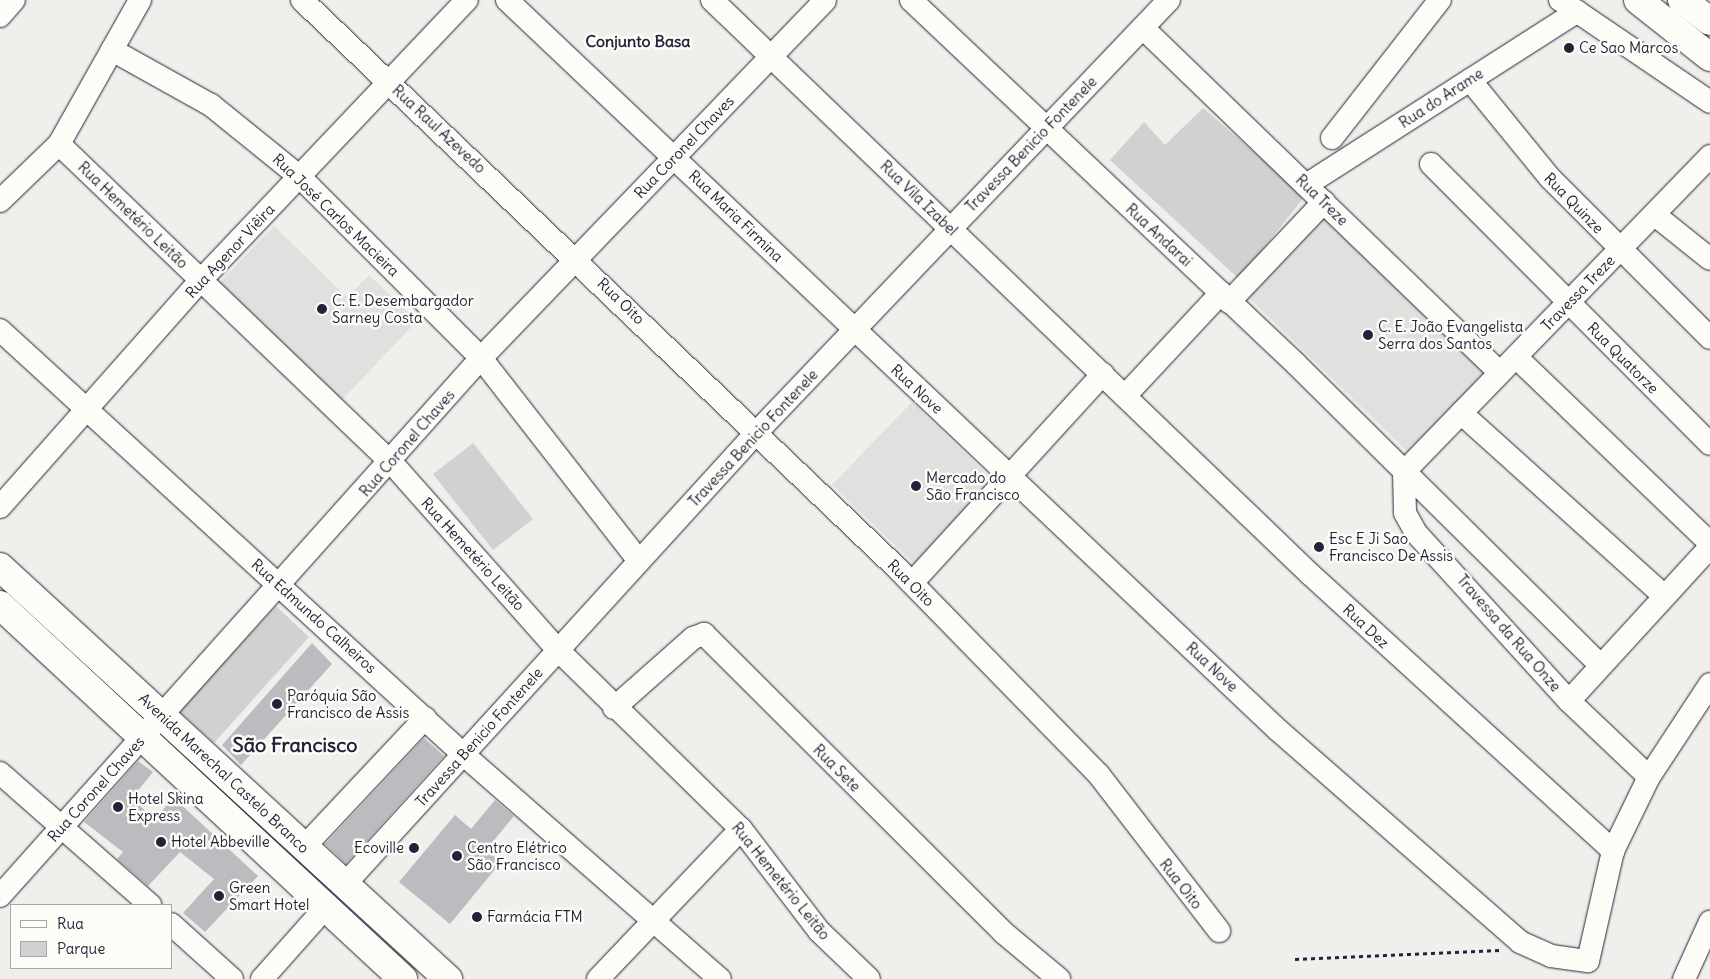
<!DOCTYPE html>
<html>
<head>
<meta charset="utf-8">
<style>
	body { margin:0 }
	#map { position:relative; width:1710px; height:979px; overflow:hidden; background:#f0efec; font-family:Delius,sans-serif }
	div>[style] { position:absolute }
	[style*='--x'] { left:calc(var(--x)*1px); top:calc(var(--y)*1px); width:calc(var(--w)*1px); rotate:calc(var(--a)*1deg) }
	.built>* { inset:0; background:#e0e0df }
	.green>* { inset:0; background:#d2d1d1 }
	.building>* { inset:0; background:#bcbcc0 }
	.path>* { height:2.5px; margin-top:-1.25px; transform-origin:0; background:repeating-linear-gradient(90deg,#22223b 0 4px,transparent 0 8px) }
	.roads { filter:drop-shadow(0 0 1px #22223b) drop-shadow(0 0 1px #22223b) }
	.minor>* { height:22px; margin:-11px; padding:0 11px; transform-origin:11px; border-radius:11px; background:#fdfcf7 }
	.major>* { height:28px; margin:-14px; padding:0 14px; transform-origin:14px; border-radius:14px; background:#fdfcf7 }
	.dots>* { width:14px; height:14px; translate:-50% -50%; box-sizing:border-box; border:2px solid #fdfcf7; border-radius:50% }
	span { translate:-50% -50%; white-space:nowrap; text-align:center; line-height:1.15; -webkit-text-stroke:5px #fdfcf7; paint-order:stroke }
	.poi-label { font-size:15px; color:#22223b }
	.left { translate:0 -50%; text-align:left }
	.right { translate:-100% -50%; text-align:right }
	.street-label { font-size:15px; color:#22223b }
	.neighbourhood-label { font-size:16px; color:#22223b; font-weight:700 }
	.district-label { font-size:20px; color:#22223b; font-weight:700 }
	.legend { position:absolute; left:10px; top:904px; width:162px; height:65px; box-sizing:border-box; background:#fdfcf7; border:1px solid #a5a5ac; margin:0; padding:6px 9px; list-style:none; font-size:15px; color:#22223b }
	.legend li { display:flex; align-items:center; gap:10px; height:25px }
	.legend b { width:25px; border:1px solid #a5a5ac }
</style>
</head>
<body>
<div id="map">
	<div class="built">
		<i style="clip-path:polygon(1326px 216px,1488px 373px,1410px 454px,1248px 297px)"></i>
		<i style="clip-path:polygon(274px 226px,347px 297px,369px 275px,417px 321px,338px 404px,216px 286px)"></i>
		<i style="clip-path:polygon(912px 402px,1000px 487px,921px 570px,832px 485px)"></i>
	</div>
	<div class="green">
		<i style="clip-path:polygon(1203px 108px,1305px 196px,1239px 279px,1110px 160px,1144px 122px,1165px 145px)"></i>
		<i style="clip-path:polygon(473px 443px,533px 519px,493px 550px,433px 474px)"></i>
		<i style="clip-path:polygon(276px 606px,309px 637px,214px 743px,179px 711px)"></i>
	</div>
	<div class="building">
		<i style="clip-path:polygon(312px 643px,332px 664px,241px 765px,222px 745px)"></i>
		<i style="clip-path:polygon(424px 738px,444px 756px,346px 864px,325px 844px)"></i>
		<i style="clip-path:polygon(138px 761px,153px 772px,132px 798px,154px 819px,174px 798px,258px 876px,205px 932px,183px 913px,214px 879px,180px 852px,148px 886px,117px 859px,123px 852px,84px 822px)"></i>
		<i style="clip-path:polygon(495px 800px,514px 816px,486px 850px,501px 862px,450px 924px,399px 882px,455px 815px,471px 829px)"></i>
	</div>
	<div class="path">
		<i style="--x:1295;--y:959;--w:205;--a:-2.5"></i>
	</div>
	<div class="roads">
		<div class="minor">
			<i style="--x:302;--y:0;--w:825;--a:43.67"></i>
			<i style="--x:899;--y:570;--w:286;--a:45.7"></i>
			<i style="--x:1099;--y:775;--w:197;--a:52.4"></i>
			<i style="--x:507;--y:0;--w:1062;--a:43.44"></i>
			<i style="--x:1278;--y:730;--w:322;--a:41.2"></i>
			<i style="--x:1520;--y:942;--w:34;--a:24"></i>
			<i style="--x:1551;--y:956;--w:37;--a:8"></i>
			<i style="--x:1588;--y:961;--w:113;--a:-77.2"></i>
			<i style="--x:1613;--y:851;--w:82;--a:-64.1"></i>
			<i style="--x:1649;--y:777;--w:111;--a:-56.7"></i>
			<i style="--x:712;--y:0;--w:829;--a:43.83"></i>
			<i style="--x:1310;--y:574;--w:411;--a:42.4"></i>
			<i style="--x:911;--y:0;--w:530;--a:43.39"></i>
			<i style="--x:1296;--y:364;--w:429;--a:44.7"></i>
			<i style="--x:1560;--y:0;--w:181;--a:34.2"></i>
			<i style="--x:0;--y:16;--w:21;--a:-49"></i>
			<i style="--x:1143;--y:28;--w:496;--a:44"></i>
			<i style="--x:112;--y:50;--w:113;--a:29.1"></i>
			<i style="--x:211;--y:105;--w:114;--a:39"></i>
			<i style="--x:300;--y:177;--w:256;--a:45"></i>
			<i style="--x:481;--y:358;--w:257;--a:52.1"></i>
			<i style="--x:1470;--y:80;--w:127;--a:50.8"></i>
			<i style="--x:1550;--y:178;--w:226;--a:45"></i>
			<i style="--x:1332;--y:138;--w:175;--a:-52"></i>
			<i style="--x:59;--y:144;--w:460;--a:43.8"></i>
			<i style="--x:391;--y:462;--w:251;--a:48.4"></i>
			<i style="--x:558;--y:650;--w:256;--a:44.4"></i>
			<i style="--x:741;--y:829;--w:128;--a:52.6"></i>
			<i style="--x:819;--y:931;--w:69;--a:43.8"></i>
			<i style="--x:1431;--y:164;--w:395;--a:45.1"></i>
			<i style="--x:1306;--y:185;--w:322;--a:-32.6"></i>
			<i style="--x:0;--y:201;--w:82;--a:-44"></i>
			<i style="--x:59;--y:144;--w:165;--a:-60.6"></i>
			<i style="--x:1655;--y:215;--w:70;--a:38.7"></i>
			<i style="--x:1229;--y:302;--w:138;--a:-46.5"></i>
			<i style="--x:0;--y:330;--w:629;--a:42.49"></i>
			<i style="--x:464;--y:755;--w:340;--a:41.2"></i>
			<i style="--x:1516;--y:357;--w:269;--a:43.8"></i>
			<i style="--x:1125;--y:396;--w:141;--a:-47"></i>
			<i style="--x:1461;--y:413;--w:272;--a:42"></i>
			<i style="--x:1404;--y:472;--w:440;--a:-45.9"></i>
			<i style="--x:1404;--y:472;--w:41;--a:88.6"></i>
			<i style="--x:1405;--y:513;--w:23;--a:61"></i>
			<i style="--x:1416;--y:533;--w:227;--a:47.7"></i>
			<i style="--x:1569;--y:701;--w:110;--a:43.5"></i>
			<i style="--x:0;--y:507;--w:303;--a:-48.5"></i>
			<i style="--x:201;--y:280;--w:386;--a:-46.5"></i>
			<i style="--x:912;--y:583;--w:283;--a:-47.6"></i>
			<i style="--x:1569;--y:701;--w:209;--a:-47.5"></i>
			<i style="--x:614;--y:708;--w:106;--a:-41.5"></i>
			<i style="--x:693;--y:638;--w:12;--a:-20"></i>
			<i style="--x:704;--y:634;--w:424;--a:44.9"></i>
			<i style="--x:1004;--y:933;--w:72;--a:39.9"></i>
			<i style="--x:0;--y:773;--w:200;--a:41.3"></i>
			<i style="--x:304;--y:847;--w:177;--a:-46.8"></i>
			<i style="--x:345;--y:884;--w:612;--a:-47.65"></i>
			<i style="--x:757;--y:432;--w:597;--a:-46.36"></i>
			<i style="--x:0;--y:896;--w:722;--a:-48.2"></i>
			<i style="--x:481;--y:358;--w:496;--a:-46.1"></i>
			<i style="--x:171;--y:924;--w:82;--a:42"></i>
			<i style="--x:262;--y:979;--w:96;--a:-48.4"></i>
			<i style="--x:598;--y:979;--w:207;--a:-46.4"></i>
			<i style="--x:1684;--y:979;--w:63;--a:-65.5"></i>
		</div>
		<div class="major">
			<i style="--x:1638;--y:0;--w:92;--a:38.4"></i>
			<i style="--x:1682;--y:0;--w:35;--a:37"></i>
			<i style="--x:0;--y:567;--w:609;--a:42.6"></i>
			<i style="--x:0;--y:605;--w:550;--a:42.86"></i>
		</div>
	</div>
	<div class="dots">
		<i style="left:1569px;top:48px;background:#22223b"></i>
		<i style="left:322px;top:309px;background:#22223b"></i>
		<i style="left:1368px;top:335px;background:#22223b"></i>
		<i style="left:916px;top:486px;background:#22223b"></i>
		<i style="left:1319px;top:547px;background:#22223b"></i>
		<i style="left:277px;top:704px;background:#22223b"></i>
		<i style="left:118px;top:807px;background:#22223b"></i>
		<i style="left:161px;top:842px;background:#22223b"></i>
		<i style="left:414px;top:848px;background:#22223b"></i>
		<i style="left:457px;top:856px;background:#22223b"></i>
		<i style="left:219px;top:896px;background:#22223b"></i>
		<i style="left:477px;top:917px;background:#22223b"></i>
	</div>
	<div class="poi-label">
		<span class="left" style="left:1579px;top:48px">Ce Sao Marcos</span>
		<span class="left" style="left:332px;top:309px">C. E. Desembargador<br>Sarney Costa</span>
		<span class="left" style="left:1378px;top:335px">C. E. João Evangelista<br>Serra dos Santos</span>
		<span class="left" style="left:926px;top:486px">Mercado do<br>São Francisco</span>
		<span class="left" style="left:1329px;top:547px">Esc E Ji Sao<br>Francisco De Assis</span>
		<span class="left" style="left:287px;top:704px">Paróquia São<br>Francisco de Assis</span>
		<span class="left" style="left:128px;top:807px">Hotel Skina<br>Express</span>
		<span class="left" style="left:171px;top:842px">Hotel Abbeville</span>
		<span class="left" style="left:467px;top:856px">Centro Elétrico<br>São Francisco</span>
		<span class="right" style="left:404px;top:848px">Ecoville</span>
		<span class="left" style="left:229px;top:896px">Green<br>Smart Hotel</span>
		<span class="left" style="left:487px;top:917px">Farmácia FTM</span>
	</div>
	<div class="street-label">
		<span style="left:1441px;top:98px;rotate:-33deg">Rua do Arame</span>
		<span style="left:439px;top:129px;rotate:43deg">Rua Raul Azevedo</span>
		<span style="left:1031px;top:144px;rotate:-46deg">Travessa Benicio Fontenele</span>
		<span style="left:684px;top:147px;rotate:-46deg">Rua Coronel Chaves</span>
		<span style="left:919px;top:198px;rotate:44deg">Rua Vila Izabel</span>
		<span style="left:1322px;top:200px;rotate:44deg">Rua Treze</span>
		<span style="left:1574px;top:203px;rotate:46deg">Rua Quinze</span>
		<span style="left:133px;top:215px;rotate:44deg">Rua Hemetério Leitão</span>
		<span style="left:336px;top:215px;rotate:44deg">Rua José Carlos Macieira</span>
		<span style="left:736px;top:216px;rotate:44deg">Rua Maria Firmina</span>
		<span style="left:1159px;top:235px;rotate:43deg">Rua Andarai</span>
		<span style="left:230px;top:251px;rotate:-47deg">Rua Agenor Viêira</span>
		<span style="left:1578px;top:293px;rotate:-46deg">Travessa Treze</span>
		<span style="left:621px;top:301px;rotate:44deg">Rua Oito</span>
		<span style="left:1623px;top:358px;rotate:45deg">Rua Quatorze</span>
		<span style="left:917px;top:389px;rotate:43deg">Rua Nove</span>
		<span style="left:753px;top:438px;rotate:-47deg">Travessa Benicio Fontenele</span>
		<span style="left:407px;top:443px;rotate:-49deg">Rua Coronel Chaves</span>
		<span style="left:473px;top:554px;rotate:48deg">Rua Hemetério Leitão</span>
		<span style="left:911px;top:583px;rotate:45deg">Rua Oito</span>
		<span style="left:314px;top:616px;rotate:42deg">Rua Edmundo Calheiros</span>
		<span style="left:1366px;top:626px;rotate:43deg">Rua Dez</span>
		<span style="left:1509px;top:633px;rotate:49deg">Travessa da Rua Onze</span>
		<span style="left:1212px;top:667px;rotate:43deg">Rua Nove</span>
		<span style="left:479px;top:737px;rotate:-48deg">Travessa Benicio Fontenele</span>
		<span style="left:837px;top:768px;rotate:45deg">Rua Sete</span>
		<span style="left:224px;top:773px;rotate:43deg">Avenida Marechal Castelo Branco</span>
		<span style="left:96px;top:789px;rotate:-48deg">Rua Coronel Chaves</span>
		<span style="left:781px;top:881px;rotate:51deg">Rua Hemetério Leitão</span>
		<span style="left:1181px;top:884px;rotate:52deg">Rua Oito</span>
	</div>
	<div class="neighbourhood-label">
		<span style="left:638px;top:41px">Conjunto Basa</span>
	</div>
	<div class="district-label">
		<span style="left:295px;top:744px">São Francisco</span>
	</div>
	<ul class="legend">
	<li><b style="height:6px;background:#fdfcf7"></b>Rua</li>
	<li><b style="height:14px;background:#d2d1d1"></b>Parque</li>
	</ul>
</div>
</body>
</html>
